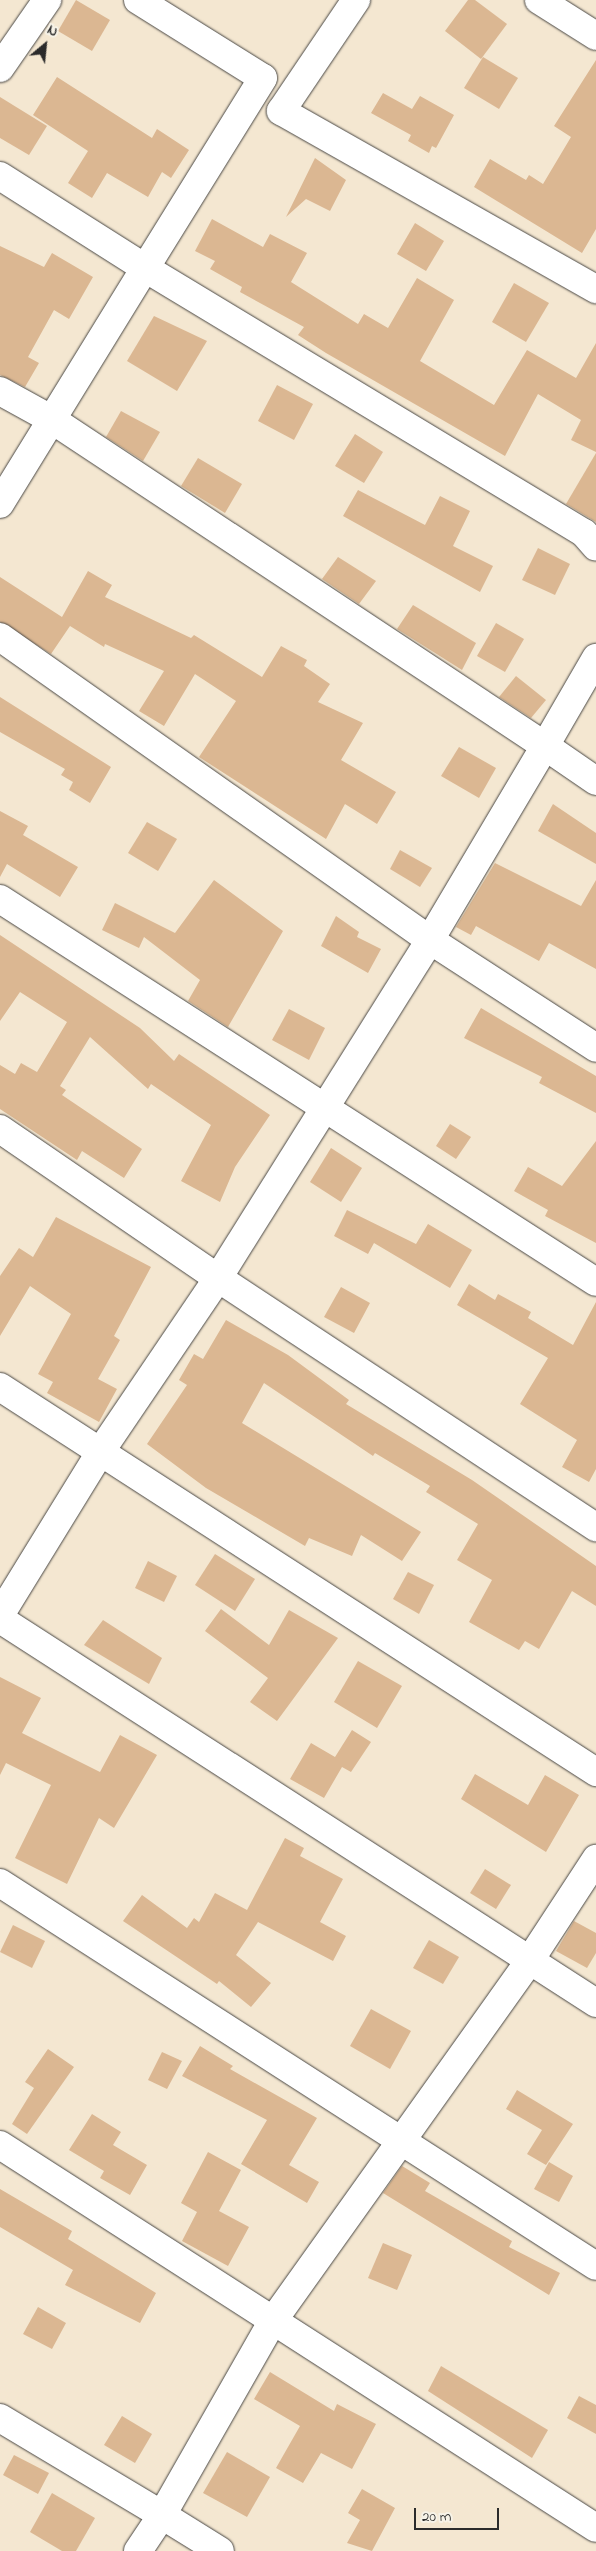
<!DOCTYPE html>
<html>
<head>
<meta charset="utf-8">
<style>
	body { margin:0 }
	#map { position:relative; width:596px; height:2551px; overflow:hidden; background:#f4e7d1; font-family:"Indie Flower",sans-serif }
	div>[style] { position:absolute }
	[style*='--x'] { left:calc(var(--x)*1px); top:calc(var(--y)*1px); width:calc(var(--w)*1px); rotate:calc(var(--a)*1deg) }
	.building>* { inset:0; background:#dbb792 }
	.roads { filter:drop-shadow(0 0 1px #494744) drop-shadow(0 0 1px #494744) }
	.street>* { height:28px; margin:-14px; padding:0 14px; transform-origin:14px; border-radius:14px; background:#fff }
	span { translate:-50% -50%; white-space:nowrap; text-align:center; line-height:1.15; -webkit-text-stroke:4px #f7f3e8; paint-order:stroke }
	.north { position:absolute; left:20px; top:20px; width:50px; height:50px; -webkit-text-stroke:4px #f7f3e8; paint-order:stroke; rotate:28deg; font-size:14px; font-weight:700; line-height:20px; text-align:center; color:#2b2b2b }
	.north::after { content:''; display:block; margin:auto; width:18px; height:22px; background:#2b2b2b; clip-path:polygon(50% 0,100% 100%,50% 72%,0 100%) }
	.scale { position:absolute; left:414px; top:2508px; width:85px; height:22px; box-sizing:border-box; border:2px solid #2b2b2b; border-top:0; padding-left:6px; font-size:15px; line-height:18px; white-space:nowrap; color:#2b2b2b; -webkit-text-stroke:4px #f7f3e8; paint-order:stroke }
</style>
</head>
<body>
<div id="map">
	<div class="building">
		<i style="clip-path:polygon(76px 0,110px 20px,92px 51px,58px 31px)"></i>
		<i style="clip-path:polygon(468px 0,475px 0,507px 24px,481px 59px,445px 31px)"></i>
		<i style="clip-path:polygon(483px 57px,518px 78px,499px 109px,464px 88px)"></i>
		<i style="clip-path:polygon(596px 60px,596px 229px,582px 253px,474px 187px,490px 159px,526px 180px,529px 175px,543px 184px,571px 137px,554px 126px)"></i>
		<i style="clip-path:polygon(57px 77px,152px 138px,157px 129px,189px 150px,171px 178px,162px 172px,148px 197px,107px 173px,92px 198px,68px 183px,88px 151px,33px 115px)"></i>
		<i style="clip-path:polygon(383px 93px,412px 109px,420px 96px,454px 115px,436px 148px,432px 146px,429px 153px,408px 141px,411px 135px,371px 113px)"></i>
		<i style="clip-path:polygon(0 97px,47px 126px,29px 155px,0 138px)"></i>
		<i style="clip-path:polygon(315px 158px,346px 180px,330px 211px,306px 199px,286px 217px)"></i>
		<i style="clip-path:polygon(212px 219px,263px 247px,270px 234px,307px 253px,291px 282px,358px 324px,364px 314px,388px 328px,417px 278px,454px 300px,420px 361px,494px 405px,527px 350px,576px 378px,596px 343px,596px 452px,571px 440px,581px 420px,538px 394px,505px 456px,326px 353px,298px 335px,304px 327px,240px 292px,242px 287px,210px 269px,215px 261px,195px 251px)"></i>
		<i style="clip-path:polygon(415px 223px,444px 241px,426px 271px,397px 254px)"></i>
		<i style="clip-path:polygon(0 246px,44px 267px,52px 253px,93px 277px,69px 319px,54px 310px,28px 357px,39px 363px,25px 387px,0 375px)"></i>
		<i style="clip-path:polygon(514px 283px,549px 303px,526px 342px,492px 322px)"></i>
		<i style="clip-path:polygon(154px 316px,207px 341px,177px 391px,127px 361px)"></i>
		<i style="clip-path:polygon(277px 385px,313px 404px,294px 440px,258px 421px)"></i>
		<i style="clip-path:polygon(121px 411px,160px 432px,143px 461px,106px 437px)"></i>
		<i style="clip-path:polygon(355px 434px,383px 452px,364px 483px,335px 466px)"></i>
		<i style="clip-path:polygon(596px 453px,596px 522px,566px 504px)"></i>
		<i style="clip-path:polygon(198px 458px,242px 484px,225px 513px,181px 486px)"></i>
		<i style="clip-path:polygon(358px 490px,425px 525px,440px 496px,470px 511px,453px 546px,493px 566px,480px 592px,343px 516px)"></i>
		<i style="clip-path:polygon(538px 548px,570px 564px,555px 595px,522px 580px)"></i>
		<i style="clip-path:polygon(338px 557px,376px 581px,359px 604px,322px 579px)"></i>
		<i style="clip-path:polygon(88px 571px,112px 585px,105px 597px,191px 638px,194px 635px,262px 677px,281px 646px,307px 660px,304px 666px,330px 684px,318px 702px,363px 723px,341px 760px,396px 792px,377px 824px,345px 804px,326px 839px,199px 757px,236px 701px,195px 674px,164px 726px,139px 711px,164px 671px,105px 644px,104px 647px,70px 626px,51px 654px,0 622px,0 577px,62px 617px)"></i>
		<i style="clip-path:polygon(413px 605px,476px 643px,462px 670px,397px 629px)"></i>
		<i style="clip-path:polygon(496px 623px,524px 639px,505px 672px,477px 656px)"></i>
		<i style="clip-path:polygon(516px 676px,546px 700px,531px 718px,499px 697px)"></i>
		<i style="clip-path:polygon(0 697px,111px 767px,90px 803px,69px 790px,73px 782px,61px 775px,65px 769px,0 732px)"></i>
		<i style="clip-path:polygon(459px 747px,496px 768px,479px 798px,441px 776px)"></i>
		<i style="clip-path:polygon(553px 804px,596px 833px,596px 864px,538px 831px)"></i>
		<i style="clip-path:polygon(0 811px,28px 826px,23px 835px,78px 867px,60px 897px,7px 864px,0 877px)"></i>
		<i style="clip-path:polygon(147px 822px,177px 839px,158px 871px,128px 853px)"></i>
		<i style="clip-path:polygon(400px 850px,432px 868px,420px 887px,390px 869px)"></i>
		<i style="clip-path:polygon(495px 863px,581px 906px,596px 880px,596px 969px,549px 943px,539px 961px,476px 926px,471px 935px,456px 927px)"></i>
		<i style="clip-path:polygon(214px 880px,283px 931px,228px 1027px,188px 1001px,200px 980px,144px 937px,139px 948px,102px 930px,115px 903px,175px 933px)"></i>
		<i style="clip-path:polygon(336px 916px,359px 932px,357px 937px,381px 949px,368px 973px,321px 946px)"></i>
		<i style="clip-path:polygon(0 935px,140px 1028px,174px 1061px,179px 1054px,270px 1115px,235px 1167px,220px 1202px,181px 1181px,211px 1125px,151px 1084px,148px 1089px,90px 1037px,60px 1086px,66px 1090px,62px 1095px,142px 1149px,124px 1178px,82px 1151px,77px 1160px,0 1109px,0 1065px,15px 1074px,21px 1063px,37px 1072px,67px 1022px,20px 992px,0 1021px)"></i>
		<i style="clip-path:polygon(481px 1008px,596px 1076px,596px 1113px,539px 1083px,542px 1077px,464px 1038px)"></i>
		<i style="clip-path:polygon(289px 1009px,325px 1028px,309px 1060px,272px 1040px)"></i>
		<i style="clip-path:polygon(450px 1124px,471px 1137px,456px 1159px,436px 1146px)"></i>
		<i style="clip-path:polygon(596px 1141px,596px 1243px,545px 1216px,548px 1210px,514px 1191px,528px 1167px,562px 1186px)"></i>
		<i style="clip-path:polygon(331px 1148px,362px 1168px,341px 1202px,310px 1182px)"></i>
		<i style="clip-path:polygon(347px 1210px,416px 1244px,428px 1224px,472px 1250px,450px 1288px,374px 1243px,368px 1254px,334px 1236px)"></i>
		<i style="clip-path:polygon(56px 1217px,151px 1267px,114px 1336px,120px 1340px,98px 1379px,117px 1389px,99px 1422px,47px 1393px,53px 1382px,38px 1374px,71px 1314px,30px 1286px,0 1336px,0 1276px,19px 1248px,33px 1257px)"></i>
		<i style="clip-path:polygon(469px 1284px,495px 1300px,498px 1294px,531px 1312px,528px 1318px,573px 1345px,596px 1302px,596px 1469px,589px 1482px,562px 1467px,577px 1440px,520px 1404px,548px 1358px,457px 1305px)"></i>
		<i style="clip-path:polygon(341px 1287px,370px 1303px,354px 1333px,324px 1317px)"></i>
		<i style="clip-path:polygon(226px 1320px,288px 1355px,349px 1400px,346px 1404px,472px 1480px,596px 1566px,596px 1606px,572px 1591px,539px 1649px,525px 1641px,519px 1650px,469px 1622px,492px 1580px,457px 1560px,478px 1524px,426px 1492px,430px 1486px,375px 1453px,373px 1456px,264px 1383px,242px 1423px,421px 1532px,402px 1561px,361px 1535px,352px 1556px,309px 1538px,305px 1546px,206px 1488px,147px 1444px,187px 1385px,179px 1380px,194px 1354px,203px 1359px)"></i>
		<i style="clip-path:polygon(215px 1554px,255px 1579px,235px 1611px,195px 1585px)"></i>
		<i style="clip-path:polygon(148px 1561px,177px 1576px,164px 1602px,135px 1588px)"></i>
		<i style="clip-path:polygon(408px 1572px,434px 1585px,419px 1614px,393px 1599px)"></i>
		<i style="clip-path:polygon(221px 1609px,269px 1645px,289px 1610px,338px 1638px,277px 1721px,250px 1702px,268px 1678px,205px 1631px)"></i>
		<i style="clip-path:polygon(103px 1620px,162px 1658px,149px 1684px,84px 1645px)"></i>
		<i style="clip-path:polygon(358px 1661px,402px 1686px,377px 1728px,334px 1702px)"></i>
		<i style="clip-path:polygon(0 1677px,41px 1698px,22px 1733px,100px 1772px,120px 1735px,157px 1755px,114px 1828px,99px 1818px,67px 1884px,15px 1858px,51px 1785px,6px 1763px,0 1775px)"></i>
		<i style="clip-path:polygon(352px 1730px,371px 1742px,351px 1772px,342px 1767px,324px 1798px,290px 1779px,311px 1743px,335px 1757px)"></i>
		<i style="clip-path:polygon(475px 1774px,528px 1805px,545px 1775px,579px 1795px,546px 1852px,461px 1799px)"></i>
		<i style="clip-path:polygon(285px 1838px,304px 1848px,300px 1856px,343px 1879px,320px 1922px,346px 1936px,333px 1961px,258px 1922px,236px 1955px,271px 1983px,251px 2007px,219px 1981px,217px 1984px,123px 1921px,142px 1895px,187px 1928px,194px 1918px,199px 1922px,215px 1893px,247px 1910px)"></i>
		<i style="clip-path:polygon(485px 1869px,511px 1885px,496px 1909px,470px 1893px)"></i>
		<i style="clip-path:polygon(574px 1921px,596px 1933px,596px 1953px,587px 1968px,556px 1951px)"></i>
		<i style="clip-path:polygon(13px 1925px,45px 1941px,32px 1968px,0 1952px)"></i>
		<i style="clip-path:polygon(429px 1940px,459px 1957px,443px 1984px,413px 1968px)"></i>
		<i style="clip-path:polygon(371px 2009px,411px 2031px,390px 2069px,350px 2046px)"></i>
		<i style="clip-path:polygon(200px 2046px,233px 2066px,230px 2069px,317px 2118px,289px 2165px,319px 2182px,307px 2203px,241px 2164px,267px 2120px,182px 2076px)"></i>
		<i style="clip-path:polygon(48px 2049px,74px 2067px,27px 2134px,12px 2124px,34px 2088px,25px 2082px)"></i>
		<i style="clip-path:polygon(162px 2052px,182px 2061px,167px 2089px,148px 2080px)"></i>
		<i style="clip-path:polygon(517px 2090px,573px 2124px,546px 2165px,527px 2154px,542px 2130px,506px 2109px)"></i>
		<i style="clip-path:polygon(92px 2114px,121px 2132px,113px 2145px,147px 2165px,130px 2195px,100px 2178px,104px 2171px,69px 2150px)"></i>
		<i style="clip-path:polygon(208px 2152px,241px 2170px,219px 2211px,249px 2227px,228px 2266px,182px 2241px,197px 2212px,181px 2203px)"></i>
		<i style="clip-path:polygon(549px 2162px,573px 2176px,559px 2202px,534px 2189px)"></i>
		<i style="clip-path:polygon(402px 2166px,430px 2183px,425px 2191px,512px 2241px,509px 2247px,560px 2273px,549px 2295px,383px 2193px)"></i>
		<i style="clip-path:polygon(0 2189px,72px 2231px,68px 2239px,156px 2293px,140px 2323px,65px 2285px,73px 2270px,0 2227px)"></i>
		<i style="clip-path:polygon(383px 2243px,412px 2255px,397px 2290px,368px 2278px)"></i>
		<i style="clip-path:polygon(38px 2307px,66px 2323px,52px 2349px,23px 2334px)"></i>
		<i style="clip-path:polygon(441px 2366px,548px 2430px,532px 2458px,428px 2391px)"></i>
		<i style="clip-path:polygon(270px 2372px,334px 2411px,337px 2404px,376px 2424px,352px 2469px,321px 2453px,303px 2483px,276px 2468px,300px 2426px,254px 2399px)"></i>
		<i style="clip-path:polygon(579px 2396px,596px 2405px,596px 2434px,567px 2418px)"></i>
		<i style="clip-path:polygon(122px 2416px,152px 2434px,135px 2463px,104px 2445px)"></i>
		<i style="clip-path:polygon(227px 2452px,270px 2477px,247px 2517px,203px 2493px)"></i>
		<i style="clip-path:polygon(14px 2455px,49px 2473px,38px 2494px,3px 2475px)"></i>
		<i style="clip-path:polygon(362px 2489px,395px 2508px,372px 2551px,347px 2543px,360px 2520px,348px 2513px)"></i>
		<i style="clip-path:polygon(52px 2493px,95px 2518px,76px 2551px,62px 2551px,30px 2532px)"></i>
	</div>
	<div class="roads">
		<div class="street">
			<i style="--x:138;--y:0;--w:147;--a:32"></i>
			<i style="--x:263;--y:78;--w:224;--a:121.8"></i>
			<i style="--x:145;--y:268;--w:513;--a:31.12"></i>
			<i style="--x:584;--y:533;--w:18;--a:49"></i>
			<i style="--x:356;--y:0;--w:134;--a:124"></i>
			<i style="--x:281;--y:111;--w:362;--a:29.5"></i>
			<i style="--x:539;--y:0;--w:67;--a:32.3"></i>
			<i style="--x:0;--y:68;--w:83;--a:-55.3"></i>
			<i style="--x:0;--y:176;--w:172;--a:32.4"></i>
			<i style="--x:145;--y:268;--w:277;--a:121.6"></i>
			<i style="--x:0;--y:391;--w:58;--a:28.8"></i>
			<i style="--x:51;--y:419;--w:592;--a:33.5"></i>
			<i style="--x:545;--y:746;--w:102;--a:-59.9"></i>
			<i style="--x:0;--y:637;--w:526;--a:35.17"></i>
			<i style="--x:430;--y:940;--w:399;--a:122.1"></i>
			<i style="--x:218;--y:1278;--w:453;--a:33.4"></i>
			<i style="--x:596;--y:781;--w:62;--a:-145.5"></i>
			<i style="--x:545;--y:746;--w:226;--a:120.7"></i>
			<i style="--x:430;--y:940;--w:198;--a:33"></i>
			<i style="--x:0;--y:899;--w:708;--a:32.73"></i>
			<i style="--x:0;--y:1129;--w:264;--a:34.4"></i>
			<i style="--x:218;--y:1278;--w:209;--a:124.1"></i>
			<i style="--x:101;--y:1451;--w:193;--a:121.6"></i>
			<i style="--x:0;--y:1387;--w:710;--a:32.86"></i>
			<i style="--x:0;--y:1619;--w:709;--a:32.79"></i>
			<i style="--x:0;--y:1883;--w:708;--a:32.73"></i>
			<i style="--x:0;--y:2145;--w:708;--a:32.73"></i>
			<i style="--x:0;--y:2418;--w:189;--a:30.9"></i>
			<i style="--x:162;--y:2515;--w:222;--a:-60.3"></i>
			<i style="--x:272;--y:2322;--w:445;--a:-54.5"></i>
			<i style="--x:530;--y:1960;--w:121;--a:-56.8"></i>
			<i style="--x:138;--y:2551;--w:43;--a:-56.3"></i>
			<i style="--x:162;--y:2515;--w:68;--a:31.8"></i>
		</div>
	</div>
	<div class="north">N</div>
	<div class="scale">20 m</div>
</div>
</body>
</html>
